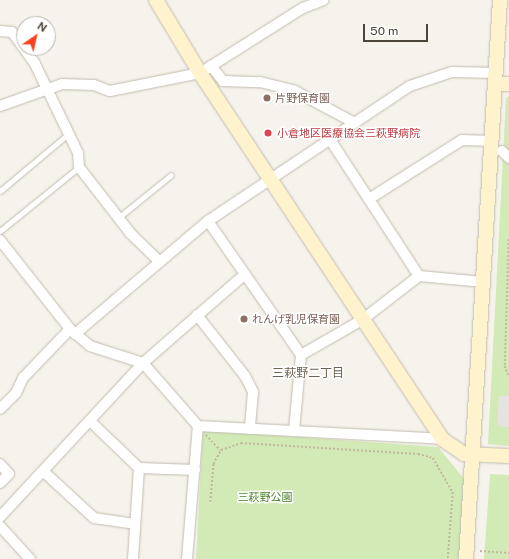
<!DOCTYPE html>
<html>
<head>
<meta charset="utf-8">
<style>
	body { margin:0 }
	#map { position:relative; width:509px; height:559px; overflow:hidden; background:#f6f3ec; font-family:"Public Sans","Noto Sans JP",sans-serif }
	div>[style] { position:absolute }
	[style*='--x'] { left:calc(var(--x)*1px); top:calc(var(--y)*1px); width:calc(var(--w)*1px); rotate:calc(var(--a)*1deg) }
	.green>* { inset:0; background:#d2eab5 }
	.parking>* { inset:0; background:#e5e3e0 }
	.path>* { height:1.5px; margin-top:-0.75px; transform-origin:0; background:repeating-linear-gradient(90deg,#c4b79f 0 2px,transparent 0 4px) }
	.roads { filter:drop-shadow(0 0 1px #c2bbae) drop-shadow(0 0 1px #c2bbae) }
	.lane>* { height:5px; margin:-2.5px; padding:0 2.5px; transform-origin:2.5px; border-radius:2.5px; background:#fff }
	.street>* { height:10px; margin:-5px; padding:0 5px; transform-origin:5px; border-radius:5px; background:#fff }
	.secondary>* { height:14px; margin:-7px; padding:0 7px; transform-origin:7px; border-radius:7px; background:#fff3cd }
	.dots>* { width:11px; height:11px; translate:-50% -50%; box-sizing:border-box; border:2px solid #fff; border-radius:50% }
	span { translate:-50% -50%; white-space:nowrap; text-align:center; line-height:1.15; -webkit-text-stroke:3px #fff; paint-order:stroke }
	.education-label { font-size:11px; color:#785e54 }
	.left { translate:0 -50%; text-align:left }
	.health-label { font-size:11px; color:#be3a42 }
	.park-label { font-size:11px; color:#4a7f2a }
	.neighbourhood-label { font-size:12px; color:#6e6250 }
	.north { position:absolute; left:16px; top:16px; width:40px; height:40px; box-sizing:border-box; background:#fff; border:1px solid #b7b4b0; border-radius:50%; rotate:34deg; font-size:11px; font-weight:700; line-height:16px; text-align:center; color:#4b4439 }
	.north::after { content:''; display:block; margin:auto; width:14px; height:18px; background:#fc3f1d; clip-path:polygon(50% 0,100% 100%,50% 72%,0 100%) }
	.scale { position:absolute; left:363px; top:24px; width:65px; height:18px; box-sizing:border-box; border:2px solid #4b4439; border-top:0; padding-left:5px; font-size:12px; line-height:14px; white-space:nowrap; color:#4b4439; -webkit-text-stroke:3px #fff; paint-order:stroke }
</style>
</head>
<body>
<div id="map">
	<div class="green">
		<i style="clip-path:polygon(509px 96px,509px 446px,488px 444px,506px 98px)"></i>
		<i style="clip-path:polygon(203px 430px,438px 447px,465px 480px,461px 559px,196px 559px)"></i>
		<i style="clip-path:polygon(490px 474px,509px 475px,509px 559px,484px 559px)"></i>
	</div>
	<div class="parking">
		<i style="clip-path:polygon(499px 396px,509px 396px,509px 427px,497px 426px)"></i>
	</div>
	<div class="path">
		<i style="--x:509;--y:239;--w:127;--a:91.8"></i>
		<i style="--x:505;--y:366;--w:12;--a:70"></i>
		<i style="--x:206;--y:435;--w:21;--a:47"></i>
		<i style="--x:210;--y:502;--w:38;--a:-85"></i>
		<i style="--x:213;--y:464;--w:16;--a:-60"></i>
		<i style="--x:221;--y:450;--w:21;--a:-19"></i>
		<i style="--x:241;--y:443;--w:177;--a:3.6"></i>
		<i style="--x:418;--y:454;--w:16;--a:15"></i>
		<i style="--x:433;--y:458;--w:39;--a:60"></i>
		<i style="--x:453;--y:492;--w:67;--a:94.3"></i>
		<i style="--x:480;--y:551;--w:29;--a:4"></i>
	</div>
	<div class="roads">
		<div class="lane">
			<i style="--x:0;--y:191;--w:87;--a:-39.9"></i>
			<i style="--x:118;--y:218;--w:68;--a:-39.1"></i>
			<i style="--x:0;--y:231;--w:102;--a:-39"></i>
		</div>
		<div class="street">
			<i style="--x:0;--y:31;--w:12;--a:5"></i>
			<i style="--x:12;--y:32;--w:39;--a:54"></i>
			<i style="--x:35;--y:64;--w:99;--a:64.2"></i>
			<i style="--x:78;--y:153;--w:14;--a:86"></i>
			<i style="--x:79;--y:167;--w:85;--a:52.2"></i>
			<i style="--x:131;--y:234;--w:39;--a:44"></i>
			<i style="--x:211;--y:66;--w:19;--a:51"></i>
			<i style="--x:223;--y:81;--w:37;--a:2"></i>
			<i style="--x:260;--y:82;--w:36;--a:14"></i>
			<i style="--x:295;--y:91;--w:66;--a:28.1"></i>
			<i style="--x:0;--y:106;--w:66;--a:-19.5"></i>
			<i style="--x:62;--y:84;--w:32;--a:2"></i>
			<i style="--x:94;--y:85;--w:17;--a:21"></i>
			<i style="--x:110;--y:91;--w:92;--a:-11.3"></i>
			<i style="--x:200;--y:73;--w:122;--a:-32.3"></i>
			<i style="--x:303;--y:8;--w:22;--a:-21"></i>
			<i style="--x:329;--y:138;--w:165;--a:56.9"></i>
			<i style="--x:502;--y:151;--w:10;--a:45"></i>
			<i style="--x:369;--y:199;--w:110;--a:-32.4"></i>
			<i style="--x:462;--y:140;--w:31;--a:2"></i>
			<i style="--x:208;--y:221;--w:163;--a:55.2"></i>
			<i style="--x:301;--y:355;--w:76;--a:95.3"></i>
			<i style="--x:0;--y:240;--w:113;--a:51.8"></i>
			<i style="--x:70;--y:329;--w:26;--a:40"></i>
			<i style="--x:90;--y:346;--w:56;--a:17.8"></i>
			<i style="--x:143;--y:363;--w:84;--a:48.9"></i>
			<i style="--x:198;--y:426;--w:244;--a:3"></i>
			<i style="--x:197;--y:315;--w:78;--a:51.8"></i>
			<i style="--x:245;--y:376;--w:18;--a:63"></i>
			<i style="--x:253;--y:392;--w:37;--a:95"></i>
			<i style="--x:75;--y:334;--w:175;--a:-40.4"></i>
			<i style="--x:208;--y:221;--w:243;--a:-33.8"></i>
			<i style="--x:410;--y:86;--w:44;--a:-18.4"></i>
			<i style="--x:452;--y:72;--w:45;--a:1.3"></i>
			<i style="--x:301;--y:355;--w:70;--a:-29.8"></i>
			<i style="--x:362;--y:320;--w:72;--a:-37.7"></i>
			<i style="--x:419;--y:276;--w:65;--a:5.3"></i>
			<i style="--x:0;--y:409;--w:23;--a:-45"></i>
			<i style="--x:16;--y:393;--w:17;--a:-65"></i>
			<i style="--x:23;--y:378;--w:68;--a:-46.2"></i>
			<i style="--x:90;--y:421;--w:68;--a:43.8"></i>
			<i style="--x:139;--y:468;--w:56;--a:2"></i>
			<i style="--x:0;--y:464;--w:13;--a:48"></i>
			<i style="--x:9;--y:474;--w:13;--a:135"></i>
			<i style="--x:44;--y:472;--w:68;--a:42.6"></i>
			<i style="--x:94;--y:518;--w:41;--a:8.3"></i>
			<i style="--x:0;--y:517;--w:210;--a:-47.1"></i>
			<i style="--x:143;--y:363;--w:134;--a:-41.1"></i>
			<i style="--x:0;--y:526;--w:45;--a:47.7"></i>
			<i style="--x:133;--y:559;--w:91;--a:-86.2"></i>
			<i style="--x:187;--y:559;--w:133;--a:-85.3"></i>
		</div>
		<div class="secondary">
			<i style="--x:156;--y:0;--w:85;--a:58.9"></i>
			<i style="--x:200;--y:73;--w:439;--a:56.5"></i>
			<i style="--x:442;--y:439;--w:27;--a:34"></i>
			<i style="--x:464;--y:454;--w:45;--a:2.5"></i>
			<i style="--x:496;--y:84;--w:13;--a:0"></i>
			<i style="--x:466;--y:559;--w:560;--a:-86.52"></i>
		</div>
	</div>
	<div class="dots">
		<i style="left:267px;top:98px;background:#8d6e63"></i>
		<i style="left:268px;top:133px;background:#e0444e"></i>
		<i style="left:244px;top:319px;background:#8d6e63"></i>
	</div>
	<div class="education-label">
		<span class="left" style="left:275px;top:98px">片野保育園</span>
		<span class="left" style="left:252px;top:319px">れんげ乳児保育園</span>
	</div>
	<div class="health-label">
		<span class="left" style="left:277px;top:133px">小倉地区医療協会三萩野病院</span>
	</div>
	<div class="park-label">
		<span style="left:265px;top:497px">三萩野公園</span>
	</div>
	<div class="neighbourhood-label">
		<span style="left:308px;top:374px">三萩野二丁目</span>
	</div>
	<div class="north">N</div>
	<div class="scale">50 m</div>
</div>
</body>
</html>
